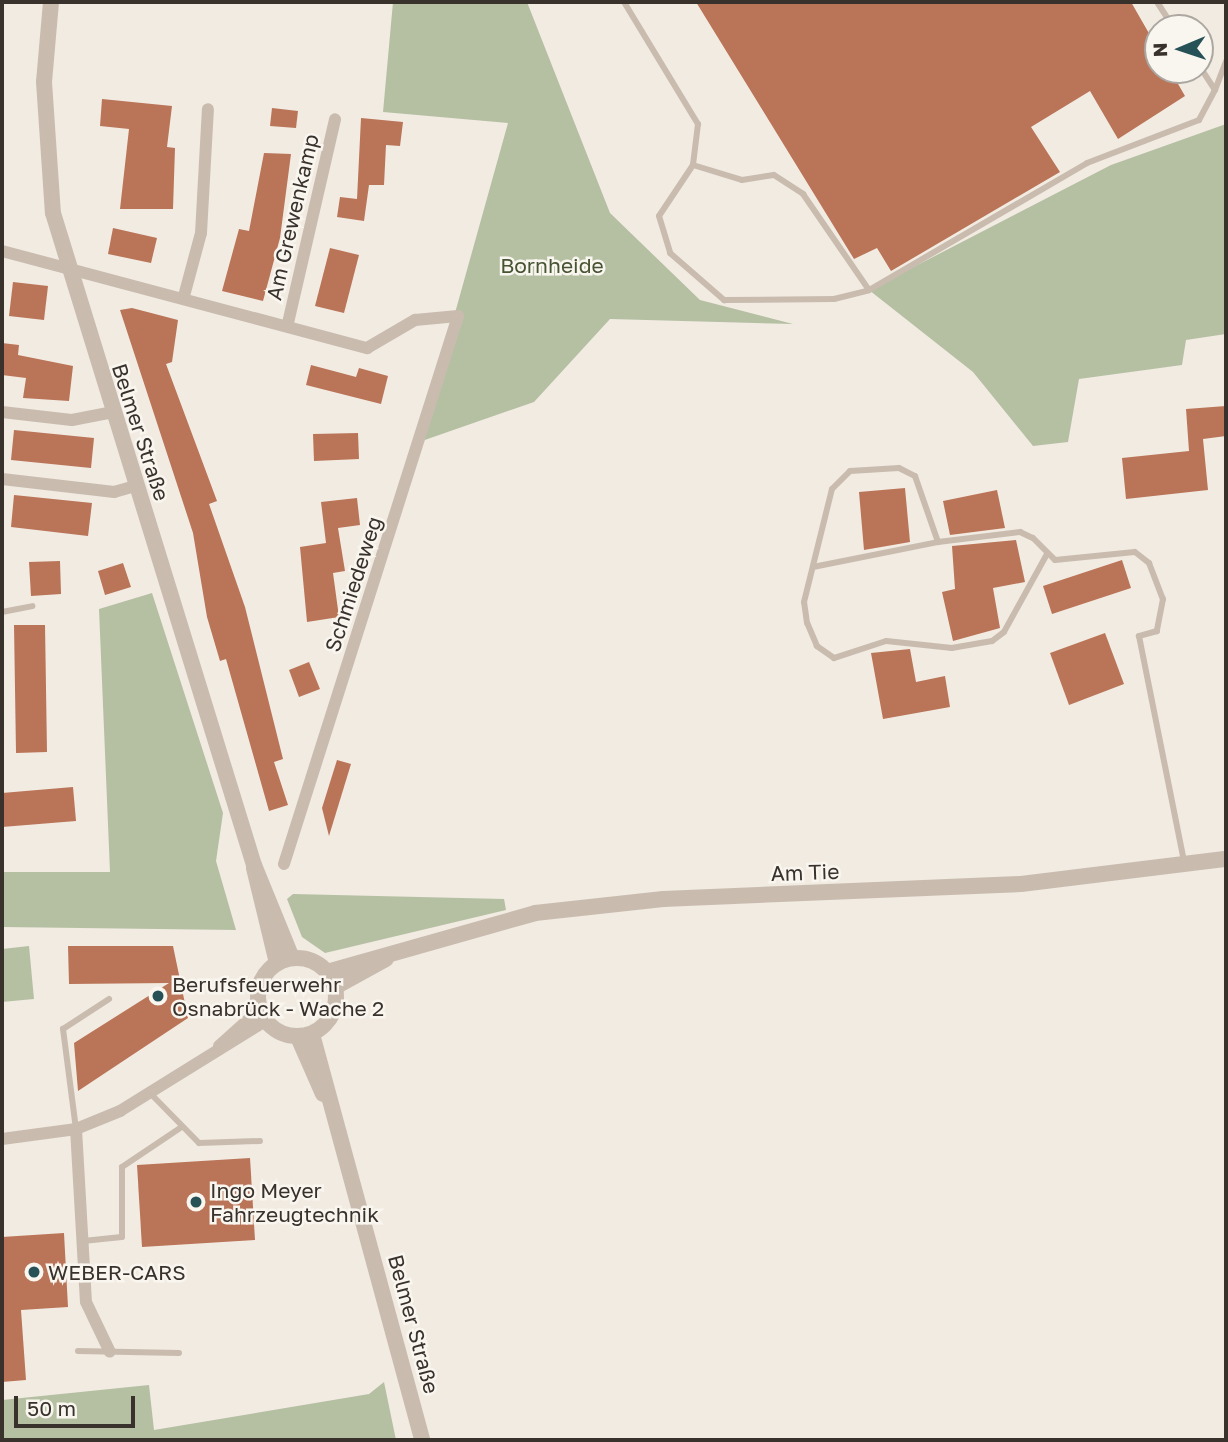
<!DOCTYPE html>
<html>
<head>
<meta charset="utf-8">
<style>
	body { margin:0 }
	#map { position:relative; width:1228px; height:1442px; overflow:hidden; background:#f2ebe2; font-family:"Golos Text",sans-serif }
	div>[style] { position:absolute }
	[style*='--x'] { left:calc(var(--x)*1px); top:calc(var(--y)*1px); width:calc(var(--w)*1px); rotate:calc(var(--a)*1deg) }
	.green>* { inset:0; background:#b5c0a3 }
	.building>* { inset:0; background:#ba7458 }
	.service>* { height:6px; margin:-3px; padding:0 3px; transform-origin:3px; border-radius:3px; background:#c9bcaf }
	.minor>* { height:12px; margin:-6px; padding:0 6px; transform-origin:6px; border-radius:6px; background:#c9bcaf }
	.tertiary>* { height:16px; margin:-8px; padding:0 8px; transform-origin:8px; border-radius:8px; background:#c9bcaf }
	.tertiary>.ring { margin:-8px; padding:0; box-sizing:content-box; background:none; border:16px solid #c9bcaf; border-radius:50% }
	.dots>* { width:19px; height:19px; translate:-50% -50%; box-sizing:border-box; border:4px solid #f9f5ef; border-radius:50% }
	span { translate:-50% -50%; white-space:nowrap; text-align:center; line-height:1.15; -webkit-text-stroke:5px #f9f5ef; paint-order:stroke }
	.street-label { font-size:21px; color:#39312c }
	.park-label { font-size:21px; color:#475433 }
	.poi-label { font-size:21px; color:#39312c }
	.left { translate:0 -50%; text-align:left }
	.frame { position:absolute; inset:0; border:4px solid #39312c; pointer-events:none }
	.north { position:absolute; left:1144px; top:14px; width:70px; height:70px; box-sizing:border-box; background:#f9f5ef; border:2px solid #aca7a1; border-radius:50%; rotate:268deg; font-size:19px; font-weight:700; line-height:28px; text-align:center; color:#39312c }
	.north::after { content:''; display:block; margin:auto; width:24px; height:32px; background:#265156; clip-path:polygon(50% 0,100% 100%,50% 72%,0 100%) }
	.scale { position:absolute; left:14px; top:1396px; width:121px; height:32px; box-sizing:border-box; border:4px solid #39312c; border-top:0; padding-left:9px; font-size:21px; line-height:24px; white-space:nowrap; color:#39312c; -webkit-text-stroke:5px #f9f5ef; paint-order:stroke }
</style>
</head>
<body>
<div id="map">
	<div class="green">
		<i style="clip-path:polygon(393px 2px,527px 2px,610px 213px,700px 300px,793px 324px,610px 319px,534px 402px,419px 442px,508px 123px,383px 112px)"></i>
		<i style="clip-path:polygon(1226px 124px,1226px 334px,1186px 340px,1182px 365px,1079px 379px,1068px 442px,1033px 446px,973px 372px,869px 290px,1111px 165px)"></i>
		<i style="clip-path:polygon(152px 593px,223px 813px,216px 861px,236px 930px,2px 927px,2px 872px,110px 872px,99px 609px)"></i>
		<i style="clip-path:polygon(293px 894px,504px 899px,506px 910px,325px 953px,302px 937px,287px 899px)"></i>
		<i style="clip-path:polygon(29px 946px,34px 999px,2px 1002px,2px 949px)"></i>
		<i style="clip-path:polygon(384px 1382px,396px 1440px,2px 1440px,2px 1400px,149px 1385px,154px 1430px,369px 1394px)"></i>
	</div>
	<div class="building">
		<i style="clip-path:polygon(696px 2px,1131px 2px,1158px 49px,1158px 70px,1170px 70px,1185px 96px,1118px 139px,1090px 91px,1031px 127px,1060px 172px,891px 271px,877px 248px,854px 259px)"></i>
		<i style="clip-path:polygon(102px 99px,172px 106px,167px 147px,175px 148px,173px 209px,120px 209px,129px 129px,100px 126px)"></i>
		<i style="clip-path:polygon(272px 108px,298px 111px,296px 128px,270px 126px)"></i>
		<i style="clip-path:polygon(361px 118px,403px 122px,400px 146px,386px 145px,384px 185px,369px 185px,364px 221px,337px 217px,340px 197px,357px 199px)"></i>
		<i style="clip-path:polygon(264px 153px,291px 154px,280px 238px,263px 301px,222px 291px,239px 229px,249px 231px)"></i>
		<i style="clip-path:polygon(113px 228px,157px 238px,151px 263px,108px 254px)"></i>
		<i style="clip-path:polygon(330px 248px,359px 255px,344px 313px,315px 306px)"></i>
		<i style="clip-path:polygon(13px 282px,48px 286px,44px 320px,9px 316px)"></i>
		<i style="clip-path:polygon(132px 308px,178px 320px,172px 362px,166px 364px,217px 501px,209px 504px,245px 607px,283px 759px,274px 762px,288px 805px,269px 811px,226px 659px,220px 661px,207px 617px,193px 533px,120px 310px)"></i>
		<i style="clip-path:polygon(2px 343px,19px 345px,18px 355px,73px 366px,69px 401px,23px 398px,26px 378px,2px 375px)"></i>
		<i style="clip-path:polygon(311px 365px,356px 377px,359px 368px,388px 376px,381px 404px,306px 385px)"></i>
		<i style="clip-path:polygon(1226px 406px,1226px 436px,1203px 439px,1208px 490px,1126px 499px,1122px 458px,1189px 451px,1186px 409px)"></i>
		<i style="clip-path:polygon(14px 430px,94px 438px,91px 468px,11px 460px)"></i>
		<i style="clip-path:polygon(358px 433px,359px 459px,314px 461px,313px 434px)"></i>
		<i style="clip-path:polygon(905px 488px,910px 542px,864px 550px,859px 492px)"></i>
		<i style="clip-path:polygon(997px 490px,1005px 528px,950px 535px,943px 501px)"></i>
		<i style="clip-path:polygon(14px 495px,92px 503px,88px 536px,11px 527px)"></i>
		<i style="clip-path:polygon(357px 498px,360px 525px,338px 528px,345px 571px,333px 573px,339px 617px,307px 622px,300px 547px,326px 543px,321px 502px)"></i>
		<i style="clip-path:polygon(1016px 540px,1025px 582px,993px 588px,1000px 628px,953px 641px,942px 592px,955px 589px,952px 546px)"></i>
		<i style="clip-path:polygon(1122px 560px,1131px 588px,1052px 614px,1043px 586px)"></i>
		<i style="clip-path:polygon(60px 561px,61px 594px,31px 596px,29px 562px)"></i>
		<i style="clip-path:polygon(123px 563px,131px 587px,105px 595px,98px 571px)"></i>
		<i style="clip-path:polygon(14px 625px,45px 625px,47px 752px,16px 753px)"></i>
		<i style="clip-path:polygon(1105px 633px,1124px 684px,1069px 705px,1050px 653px)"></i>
		<i style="clip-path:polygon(910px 649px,916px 682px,945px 676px,950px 707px,883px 719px,871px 653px)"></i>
		<i style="clip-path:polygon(309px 662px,320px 689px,299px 697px,289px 670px)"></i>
		<i style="clip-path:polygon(337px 760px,351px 764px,329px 836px,322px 808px)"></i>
		<i style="clip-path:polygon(73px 787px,76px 821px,2px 827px,2px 793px)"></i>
		<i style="clip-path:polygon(68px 946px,173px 946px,188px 1018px,78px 1091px,74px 1043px,169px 983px,69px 984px)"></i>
		<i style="clip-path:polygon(250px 1158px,255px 1240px,142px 1247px,137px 1165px)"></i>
		<i style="clip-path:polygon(64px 1233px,68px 1307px,21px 1310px,26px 1380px,2px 1382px,2px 1237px)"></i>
	</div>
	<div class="service">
		<i style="--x:624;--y:2;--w:143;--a:58.8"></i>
		<i style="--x:698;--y:124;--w:41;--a:97"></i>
		<i style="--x:693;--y:165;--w:61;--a:123.7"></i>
		<i style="--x:659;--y:216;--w:39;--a:73"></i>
		<i style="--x:670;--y:253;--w:72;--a:41"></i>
		<i style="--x:724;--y:300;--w:110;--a:-0.5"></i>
		<i style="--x:834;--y:299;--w:36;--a:-14"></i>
		<i style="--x:869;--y:290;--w:252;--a:-30.2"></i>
		<i style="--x:1087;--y:163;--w:120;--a:-21"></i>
		<i style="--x:1199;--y:120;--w:34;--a:-62"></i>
		<i style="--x:1215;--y:90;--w:27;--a:-123"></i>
		<i style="--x:1157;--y:2;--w:31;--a:57"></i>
		<i style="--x:1215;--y:90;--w:31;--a:-69"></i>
		<i style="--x:693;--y:165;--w:51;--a:17"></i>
		<i style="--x:742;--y:180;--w:32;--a:-9"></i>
		<i style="--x:774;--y:175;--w:35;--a:33"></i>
		<i style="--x:803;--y:194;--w:116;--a:55.5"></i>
		<i style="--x:1047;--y:554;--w:89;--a:118.9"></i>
		<i style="--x:1004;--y:632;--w:15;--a:143"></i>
		<i style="--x:992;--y:641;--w:41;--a:170.1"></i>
		<i style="--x:952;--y:648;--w:66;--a:-173.9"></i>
		<i style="--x:886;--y:641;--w:55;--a:161.9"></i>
		<i style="--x:834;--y:658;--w:21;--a:-145"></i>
		<i style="--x:817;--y:646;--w:25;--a:-113"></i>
		<i style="--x:807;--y:623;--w:21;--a:-98"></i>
		<i style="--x:804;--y:602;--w:116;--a:-76.1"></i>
		<i style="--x:832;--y:489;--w:25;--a:-45"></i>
		<i style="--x:850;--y:471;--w:49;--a:-3.5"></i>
		<i style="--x:899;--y:468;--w:18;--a:27"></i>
		<i style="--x:915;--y:476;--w:70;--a:70.8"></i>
		<i style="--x:938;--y:542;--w:83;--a:-7"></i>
		<i style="--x:1020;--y:532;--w:14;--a:25"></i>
		<i style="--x:1033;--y:538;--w:31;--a:45"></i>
		<i style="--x:1055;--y:560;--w:80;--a:-5.7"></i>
		<i style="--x:1135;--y:552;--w:18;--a:38"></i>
		<i style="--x:1149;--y:563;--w:39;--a:69"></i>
		<i style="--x:1163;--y:599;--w:33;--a:101"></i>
		<i style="--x:1157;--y:631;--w:19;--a:164"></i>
		<i style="--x:1139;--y:636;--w:230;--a:78.7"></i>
		<i style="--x:813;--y:567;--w:127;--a:-11.3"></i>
		<i style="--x:2;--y:612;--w:31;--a:-11"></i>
		<i style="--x:150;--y:1093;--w:70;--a:45.6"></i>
		<i style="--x:199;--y:1143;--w:61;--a:-1.9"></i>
		<i style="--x:76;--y:1129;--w:101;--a:-97.4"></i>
		<i style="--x:63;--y:1029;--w:55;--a:-33.1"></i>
		<i style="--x:83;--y:1241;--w:39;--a:-6"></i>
		<i style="--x:122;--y:1237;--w:70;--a:-90"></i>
		<i style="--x:122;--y:1167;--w:70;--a:-33.9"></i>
		<i style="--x:78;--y:1351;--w:101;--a:1.1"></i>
	</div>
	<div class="minor">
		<i style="--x:2;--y:251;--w:378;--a:14.9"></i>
		<i style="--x:367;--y:348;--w:56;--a:-30.3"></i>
		<i style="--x:415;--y:320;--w:43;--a:-5.3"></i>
		<i style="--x:458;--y:316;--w:575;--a:107.62"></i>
		<i style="--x:184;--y:296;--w:65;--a:-74.9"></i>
		<i style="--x:201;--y:233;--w:124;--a:-86.8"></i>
		<i style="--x:288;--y:323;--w:209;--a:-77"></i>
		<i style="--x:2;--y:412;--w:70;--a:6.5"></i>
		<i style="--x:72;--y:420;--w:42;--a:-11"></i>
		<i style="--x:2;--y:479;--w:113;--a:6.6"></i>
		<i style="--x:114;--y:492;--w:22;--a:-16"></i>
		<i style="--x:219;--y:1046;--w:54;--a:-42"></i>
		<i style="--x:76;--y:1129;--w:173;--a:86.7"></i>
		<i style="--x:86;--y:1302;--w:55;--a:64.4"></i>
		<i style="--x:2;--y:1139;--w:75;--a:-7.7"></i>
		<i style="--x:76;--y:1129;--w:48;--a:-22.2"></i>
		<i style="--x:120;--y:1111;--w:171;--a:-31.8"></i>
	</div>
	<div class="tertiary">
		<i style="--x:51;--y:2;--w:80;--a:95"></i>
		<i style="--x:44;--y:82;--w:131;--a:86.1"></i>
		<i style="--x:53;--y:213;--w:682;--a:72.87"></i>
		<i style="--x:254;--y:865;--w:100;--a:67.8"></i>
		<i style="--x:254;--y:868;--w:98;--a:76.4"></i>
		<i class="ring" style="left:258px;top:958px;width:62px;height:62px"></i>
		<i style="--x:327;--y:972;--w:216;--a:-15.8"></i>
		<i style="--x:535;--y:913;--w:129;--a:-6.2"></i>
		<i style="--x:663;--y:899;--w:358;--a:-2.4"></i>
		<i style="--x:1021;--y:884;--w:207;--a:-7"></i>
		<i style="--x:335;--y:987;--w:58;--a:-28.8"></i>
		<i style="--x:312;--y:1034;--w:421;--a:74.8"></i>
		<i style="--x:298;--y:1037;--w:62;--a:66.3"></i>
	</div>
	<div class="dots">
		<i style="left:158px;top:996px;background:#265156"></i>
		<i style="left:196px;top:1202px;background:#265156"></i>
		<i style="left:34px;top:1272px;background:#265156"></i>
	</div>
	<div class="street-label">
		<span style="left:292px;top:217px;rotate:-77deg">Am Grewenkamp</span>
		<span style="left:141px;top:432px;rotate:72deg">Belmer Straße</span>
		<span style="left:353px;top:584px;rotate:-72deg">Schmiedeweg</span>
		<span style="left:805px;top:872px;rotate:-2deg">Am Tie</span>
		<span style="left:414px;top:1324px;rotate:75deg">Belmer Straße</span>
	</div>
	<div class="park-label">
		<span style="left:552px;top:265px">Bornheide</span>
	</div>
	<div class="poi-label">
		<span class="left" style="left:172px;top:996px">Berufsfeuerwehr<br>Osnabrück - Wache 2</span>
		<span class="left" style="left:210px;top:1202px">Ingo Meyer<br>Fahrzeugtechnik</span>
		<span class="left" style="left:48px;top:1272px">WEBER-CARS</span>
	</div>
	<div class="frame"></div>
	<div class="north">N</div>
	<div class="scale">50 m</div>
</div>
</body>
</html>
